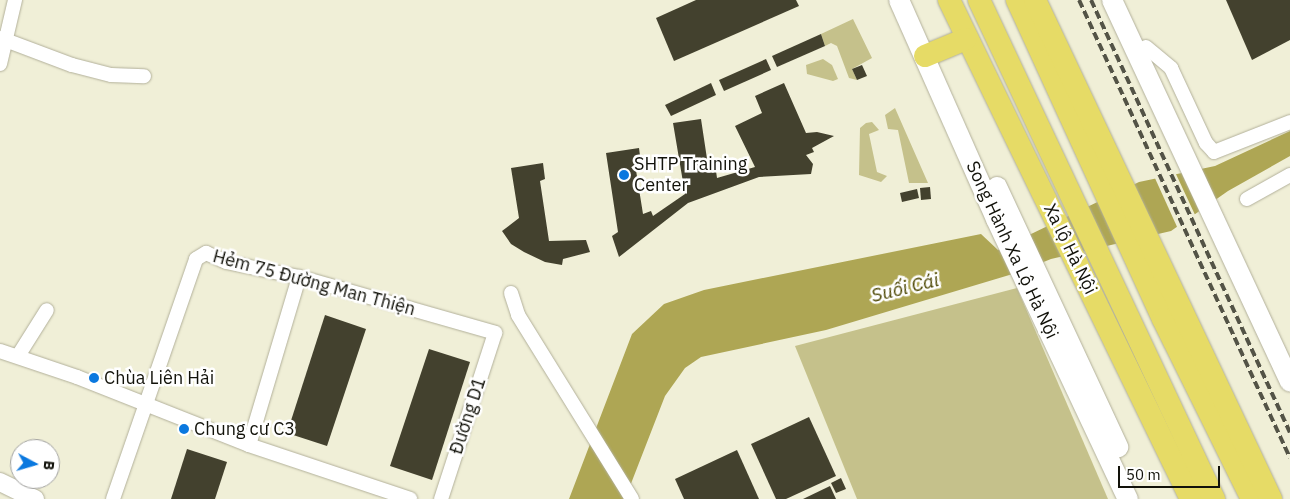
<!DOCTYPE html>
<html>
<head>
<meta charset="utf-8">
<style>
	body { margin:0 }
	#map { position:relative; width:1290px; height:499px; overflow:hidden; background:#f0efd7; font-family:"IBM Plex Sans",sans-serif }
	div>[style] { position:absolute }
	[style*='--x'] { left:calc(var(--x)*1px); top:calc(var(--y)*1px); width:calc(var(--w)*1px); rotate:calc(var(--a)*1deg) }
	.green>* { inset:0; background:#c5c18b }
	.water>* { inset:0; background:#aea654 }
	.pier>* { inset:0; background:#f0efd7 }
	.building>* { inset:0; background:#43412e }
	.roads { filter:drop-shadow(0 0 1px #b2b09a) drop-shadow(0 0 1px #b2b09a) }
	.minor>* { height:14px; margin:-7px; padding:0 7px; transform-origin:7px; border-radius:7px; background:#fff }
	.tertiary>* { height:18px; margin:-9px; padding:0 9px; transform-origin:9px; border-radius:9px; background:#fff }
	.secondary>* { height:20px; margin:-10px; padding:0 10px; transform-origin:10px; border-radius:10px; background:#fff }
	.trunk>* { height:22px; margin:-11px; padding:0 11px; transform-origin:11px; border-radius:11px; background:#e6db66 }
	.rail>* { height:4px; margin-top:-2px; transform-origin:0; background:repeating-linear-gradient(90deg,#535346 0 8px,transparent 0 12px) }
	.dots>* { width:14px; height:14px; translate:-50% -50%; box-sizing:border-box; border:2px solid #fff; border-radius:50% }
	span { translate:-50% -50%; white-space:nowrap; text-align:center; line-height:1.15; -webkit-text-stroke:5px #fff; paint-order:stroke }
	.poi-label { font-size:18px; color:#12120a }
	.left { translate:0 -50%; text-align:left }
	.street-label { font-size:18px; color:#12120a }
	.water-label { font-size:19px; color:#4c4602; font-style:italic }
	.north { position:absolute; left:10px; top:439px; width:50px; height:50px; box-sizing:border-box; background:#fff; border:1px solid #a0a09d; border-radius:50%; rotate:96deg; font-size:14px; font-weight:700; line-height:20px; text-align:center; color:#12120a }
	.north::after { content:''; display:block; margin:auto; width:18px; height:22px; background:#0a78df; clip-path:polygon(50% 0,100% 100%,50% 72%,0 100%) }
	.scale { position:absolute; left:1118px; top:466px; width:102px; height:22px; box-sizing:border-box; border:2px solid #12120a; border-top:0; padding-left:6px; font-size:15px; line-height:18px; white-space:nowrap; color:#12120a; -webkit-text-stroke:4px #fff; paint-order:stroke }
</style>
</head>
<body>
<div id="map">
	<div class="green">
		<i style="clip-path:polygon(853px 19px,872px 58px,852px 69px,857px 80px,849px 78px,837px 46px,831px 43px,825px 46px,821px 34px)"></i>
		<i style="clip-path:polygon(823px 59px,832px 65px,838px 79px,833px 81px,807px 74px,806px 65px)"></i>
		<i style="clip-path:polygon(895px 108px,928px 183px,909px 183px,898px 130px,888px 129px,885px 115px)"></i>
		<i style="clip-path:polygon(872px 122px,879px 130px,869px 134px,877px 172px,887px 176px,881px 182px,859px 175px,860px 128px,866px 123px)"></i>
		<i style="clip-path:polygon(1017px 288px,1108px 499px,857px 499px,795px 346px)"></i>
	</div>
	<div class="water">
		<i style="clip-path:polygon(1290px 131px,1290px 156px,1228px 191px,1171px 231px,1051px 259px,1016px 273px,826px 330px,701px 357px,685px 368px,665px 396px,625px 499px,569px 499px,632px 334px,664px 304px,704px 290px,981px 234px,998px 250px,1139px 182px,1215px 166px)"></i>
	</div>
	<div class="pier">
		<i style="clip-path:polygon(1175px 172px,1196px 217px,1178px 229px,1154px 176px)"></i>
	</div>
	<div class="building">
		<i style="clip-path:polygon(696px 0,796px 0,799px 6px,674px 61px,656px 18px)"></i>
		<i style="clip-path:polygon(1226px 0,1290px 0,1290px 40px,1252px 60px)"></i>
		<i style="clip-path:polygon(821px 34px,825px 46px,777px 67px,772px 56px)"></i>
		<i style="clip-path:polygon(766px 59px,771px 70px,724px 91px,719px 80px)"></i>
		<i style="clip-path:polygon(862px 65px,867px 76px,857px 80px,852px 69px)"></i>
		<i style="clip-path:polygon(711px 83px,716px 95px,671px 116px,665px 105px)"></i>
		<i style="clip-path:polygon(784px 83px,806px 133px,817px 132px,834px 136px,812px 148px,814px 152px,806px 155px,813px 164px,811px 174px,759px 177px,688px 203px,619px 257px,612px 236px,618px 232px,606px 153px,639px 148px,641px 163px,635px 164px,643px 214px,651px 211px,653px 216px,685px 194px,673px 123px,701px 119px,709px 172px,716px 171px,717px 178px,755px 167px,735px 126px,762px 113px,755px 96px)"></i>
		<i style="clip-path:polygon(543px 163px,545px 179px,540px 181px,549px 241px,586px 240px,590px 252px,563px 259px,562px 265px,545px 262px,524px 252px,511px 244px,502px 231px,519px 218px,511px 168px)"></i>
		<i style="clip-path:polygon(930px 187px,931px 199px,921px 200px,920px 188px)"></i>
		<i style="clip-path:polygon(917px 189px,919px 198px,902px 202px,900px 193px)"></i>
		<i style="clip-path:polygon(325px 315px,366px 329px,327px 446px,287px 433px)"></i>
		<i style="clip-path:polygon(429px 349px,470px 362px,432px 480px,390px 466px)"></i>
		<i style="clip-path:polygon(809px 417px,836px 476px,786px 499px,776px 499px,751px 444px)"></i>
		<i style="clip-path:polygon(187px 449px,227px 462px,215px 499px,171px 499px)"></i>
		<i style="clip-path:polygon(737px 450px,759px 499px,684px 499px,675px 479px)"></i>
		<i style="clip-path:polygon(841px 478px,846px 489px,836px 493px,831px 483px)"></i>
		<i style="clip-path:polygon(830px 486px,836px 499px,803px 499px)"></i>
	</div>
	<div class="roads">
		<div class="minor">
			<i style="--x:0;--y:38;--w:77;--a:20.6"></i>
			<i style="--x:72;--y:65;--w:40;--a:14.4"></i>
			<i style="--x:111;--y:75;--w:33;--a:2"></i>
			<i style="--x:1146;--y:47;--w:33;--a:40"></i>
			<i style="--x:1171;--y:68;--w:83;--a:65"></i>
			<i style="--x:1206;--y:143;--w:12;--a:48"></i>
			<i style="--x:1214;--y:152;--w:82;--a:-21.5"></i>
			<i style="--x:0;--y:64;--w:66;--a:-76.8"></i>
			<i style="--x:1247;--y:199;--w:49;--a:-29.2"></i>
			<i style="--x:511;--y:293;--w:23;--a:72"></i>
			<i style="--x:518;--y:315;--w:216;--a:58.2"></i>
			<i style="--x:0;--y:351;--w:81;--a:18.7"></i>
			<i style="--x:77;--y:377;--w:185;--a:21.6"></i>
			<i style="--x:249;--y:445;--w:170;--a:18.5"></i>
			<i style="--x:18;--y:356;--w:54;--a:-57.8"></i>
			<i style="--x:249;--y:445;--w:175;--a:-73.4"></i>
			<i style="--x:113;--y:499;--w:254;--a:-70.9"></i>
			<i style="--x:196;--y:259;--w:12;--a:-31"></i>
			<i style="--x:206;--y:253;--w:22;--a:24"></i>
			<i style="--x:226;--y:262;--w:75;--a:11.6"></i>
			<i style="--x:299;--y:277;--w:204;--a:15.9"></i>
			<i style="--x:495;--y:333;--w:175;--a:108"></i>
		</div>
		<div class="tertiary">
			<i style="--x:0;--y:482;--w:39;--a:26"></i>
		</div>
		<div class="secondary">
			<i style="--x:899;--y:0;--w:240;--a:66.1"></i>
			<i style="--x:996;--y:219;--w:310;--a:64.8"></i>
			<i style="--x:1112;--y:0;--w:421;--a:65"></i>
			<i style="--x:997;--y:187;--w:287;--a:65"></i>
		</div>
		<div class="trunk">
			<i style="--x:949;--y:0;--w:555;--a:64.13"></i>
			<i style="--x:979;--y:0;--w:552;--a:64.78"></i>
			<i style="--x:1017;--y:0;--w:351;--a:65.4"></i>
			<i style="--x:1163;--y:319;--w:201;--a:63.7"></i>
			<i style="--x:1035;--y:0;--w:552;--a:64.69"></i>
			<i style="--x:925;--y:56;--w:44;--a:-22.5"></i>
		</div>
	</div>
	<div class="rail">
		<i style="--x:1079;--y:0;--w:504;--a:65.26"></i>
		<i style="--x:1091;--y:0;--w:476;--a:65.3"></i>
	</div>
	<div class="dots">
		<i style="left:624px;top:175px;background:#0a78df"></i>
		<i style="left:94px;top:378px;background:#0a78df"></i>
		<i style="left:184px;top:429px;background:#0a78df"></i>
	</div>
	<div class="poi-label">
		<span class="left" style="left:634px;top:175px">SHTP Training<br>Center</span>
		<span class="left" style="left:104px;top:378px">Chùa Liên Hải</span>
		<span class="left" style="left:194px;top:429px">Chung cư C3</span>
	</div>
	<div class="street-label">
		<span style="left:1070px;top:249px;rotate:64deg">Xa lộ Hà Nội</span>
		<span style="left:1012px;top:250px;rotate:65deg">Song Hành Xa Lộ Hà Nội</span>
		<span style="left:314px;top:283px;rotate:15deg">Hẻm 75 Đường Man Thiện</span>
		<span style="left:468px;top:416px;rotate:-72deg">Đường D1</span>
	</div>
	<div class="water-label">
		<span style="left:905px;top:288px;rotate:-14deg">Suối Cái</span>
	</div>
	<div class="north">B</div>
	<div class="scale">50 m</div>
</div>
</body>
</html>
